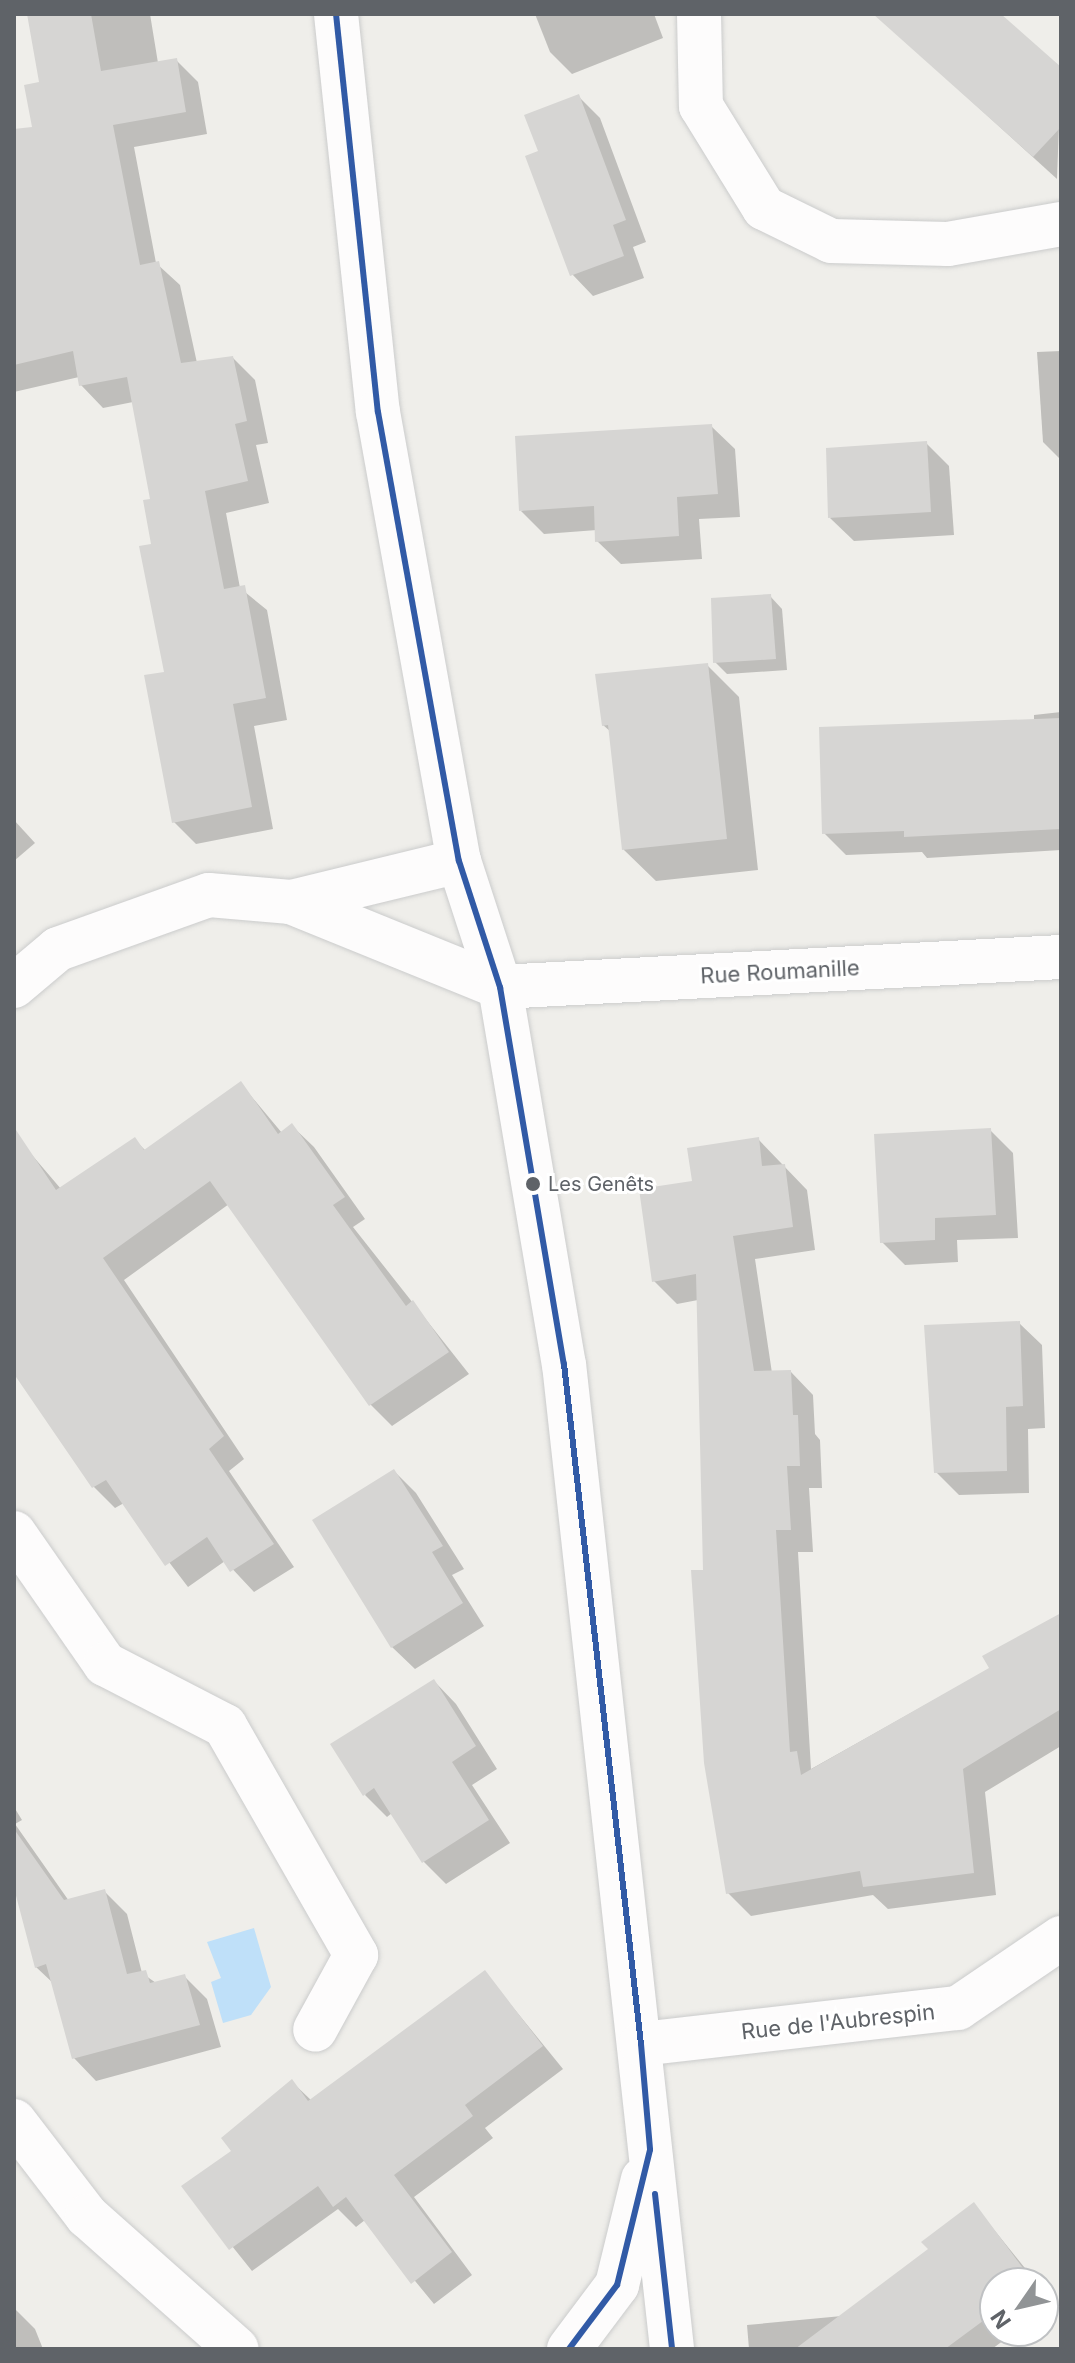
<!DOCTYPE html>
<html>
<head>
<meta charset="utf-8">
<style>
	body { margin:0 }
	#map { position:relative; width:1075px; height:2363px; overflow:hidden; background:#efeeea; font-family:Inter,sans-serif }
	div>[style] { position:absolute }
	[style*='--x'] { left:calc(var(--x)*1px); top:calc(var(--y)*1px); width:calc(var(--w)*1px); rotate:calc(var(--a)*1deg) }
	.water>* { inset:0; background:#bfe0f9 }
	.shadow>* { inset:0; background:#0003 }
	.building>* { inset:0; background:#d6d5d3 }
	.roads { filter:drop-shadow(0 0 2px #cbcccc) drop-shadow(0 0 2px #cbcccc) }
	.street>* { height:44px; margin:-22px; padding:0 22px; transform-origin:22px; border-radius:22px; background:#fdfcfc }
	.bus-1>* { height:6px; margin:-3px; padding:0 3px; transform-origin:3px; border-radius:3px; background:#315aa6 }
	.dots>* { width:22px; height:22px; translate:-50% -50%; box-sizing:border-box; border:4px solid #fff; border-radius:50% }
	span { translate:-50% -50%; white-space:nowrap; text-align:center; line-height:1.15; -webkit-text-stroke:6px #fff; paint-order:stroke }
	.bus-label { font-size:20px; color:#5f6368 }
	.left { translate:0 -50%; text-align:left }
	.street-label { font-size:22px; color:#5f6368 }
	.frame { position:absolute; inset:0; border:16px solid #5f6368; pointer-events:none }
	.north { position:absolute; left:979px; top:2267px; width:80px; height:80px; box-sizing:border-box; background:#fff; border:2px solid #bfc1c3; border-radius:50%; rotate:236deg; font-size:22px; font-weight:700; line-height:32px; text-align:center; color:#5f6368 }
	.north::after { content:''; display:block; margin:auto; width:28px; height:36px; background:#919496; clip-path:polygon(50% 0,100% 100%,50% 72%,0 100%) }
</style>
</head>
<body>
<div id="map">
	<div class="water">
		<i style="clip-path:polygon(254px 1928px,271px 1987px,251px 2015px,223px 2023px,211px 1982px,221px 1978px,207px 1942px)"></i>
	</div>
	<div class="shadow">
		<i style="clip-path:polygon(29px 14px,150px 14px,158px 63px,176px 60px,198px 82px,207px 134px,134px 147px,156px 263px,180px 285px,197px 363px,233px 358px,255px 380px,268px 443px,256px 445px,269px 503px,226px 513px,240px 588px,267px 610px,287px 720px,254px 726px,273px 829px,196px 844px,174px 822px,153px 500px,133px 402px,103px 408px,81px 385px,79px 377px,14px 392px,14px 225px,42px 84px)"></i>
		<i style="clip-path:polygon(535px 14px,654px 14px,663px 38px,572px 74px,550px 52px)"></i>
		<i style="clip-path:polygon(905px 14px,999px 14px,1061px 70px,1057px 179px,892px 29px)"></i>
		<i style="clip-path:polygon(579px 97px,600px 118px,646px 242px,633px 247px,644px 278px,593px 296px,572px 274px,540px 152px)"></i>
		<i style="clip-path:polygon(1061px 351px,1061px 460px,1043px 442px,1037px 352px)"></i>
		<i style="clip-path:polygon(711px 426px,735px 449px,740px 517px,699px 519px,702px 559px,621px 564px,597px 541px,597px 530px,544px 534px,521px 511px)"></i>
		<i style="clip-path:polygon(926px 443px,949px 466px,954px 535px,854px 541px,830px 518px)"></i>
		<i style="clip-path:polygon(770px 596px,782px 609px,787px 670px,727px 674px,715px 662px)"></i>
		<i style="clip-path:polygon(707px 665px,739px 697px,758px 870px,656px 881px,624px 850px,611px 732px,603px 725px)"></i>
		<i style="clip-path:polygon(1061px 712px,1061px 850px,927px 858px,922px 852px,846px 855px,824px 833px,1034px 721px,1034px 715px)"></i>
		<i style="clip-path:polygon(14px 820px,35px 843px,14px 861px)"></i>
		<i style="clip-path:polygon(241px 1084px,282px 1133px,292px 1126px,314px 1147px,365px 1219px,353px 1227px,469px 1374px,392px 1426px,370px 1404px,229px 1204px,124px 1280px,244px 1459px,229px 1471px,294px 1567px,254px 1592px,225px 1561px,188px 1587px,124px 1503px,115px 1508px,94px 1487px,14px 1364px,14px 1146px,26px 1148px,61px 1189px,135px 1140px,146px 1151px)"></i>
		<i style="clip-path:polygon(990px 1130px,1013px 1153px,1018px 1238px,957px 1240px,958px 1262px,905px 1265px,882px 1242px)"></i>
		<i style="clip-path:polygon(758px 1139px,807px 1190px,815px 1250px,755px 1259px,772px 1373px,791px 1372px,813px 1395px,815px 1434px,820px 1440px,822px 1488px,809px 1488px,813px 1552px,798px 1552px,811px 1769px,991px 1668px,1061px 1615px,1061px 1746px,985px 1792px,996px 1895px,888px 1909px,873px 1895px,751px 1916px,728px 1893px,705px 1572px,698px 1300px,677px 1304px,654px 1281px,694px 1183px)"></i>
		<i style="clip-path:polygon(1019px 1323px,1042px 1345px,1045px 1428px,1028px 1429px,1029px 1493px,959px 1495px,936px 1472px)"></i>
		<i style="clip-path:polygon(394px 1471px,416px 1493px,464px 1569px,452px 1575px,484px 1626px,415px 1669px,392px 1647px)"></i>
		<i style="clip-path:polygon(434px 1681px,456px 1704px,497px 1769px,472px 1785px,510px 1843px,446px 1884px,424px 1862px,392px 1813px,387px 1817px,365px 1795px)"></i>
		<i style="clip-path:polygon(14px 1807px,22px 1820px,15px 1824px,69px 1901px,104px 1891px,127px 1914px,142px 1973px,156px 1983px,184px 1976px,207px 1999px,221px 2047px,96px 2081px,74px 2058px,54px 1984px,36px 1967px,14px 1880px)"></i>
		<i style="clip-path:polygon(485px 1973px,563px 2069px,485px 2128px,493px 2138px,414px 2197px,472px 2275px,434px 2304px,365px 2220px,356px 2227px,338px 2209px,252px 2271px,184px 2186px,234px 2151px,292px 2082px,312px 2101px)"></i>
		<i style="clip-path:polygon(974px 2205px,1037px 2283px,995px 2283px,995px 2331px,1016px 2331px,992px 2349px,749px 2349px,747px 2325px,842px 2316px,930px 2250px)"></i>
		<i style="clip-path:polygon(1043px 2291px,1052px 2303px,1043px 2311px)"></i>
		<i style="clip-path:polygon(15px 2309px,35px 2329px,43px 2349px,14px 2349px)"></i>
	</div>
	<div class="building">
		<i style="clip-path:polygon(27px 14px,91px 14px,101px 71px,177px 58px,186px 112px,113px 125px,140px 265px,159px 261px,181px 363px,233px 356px,247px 421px,235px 424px,248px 481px,205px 491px,224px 589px,245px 585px,266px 698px,233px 704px,252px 807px,172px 823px,144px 675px,164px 672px,139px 546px,151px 544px,143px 500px,150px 499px,127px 377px,79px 386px,73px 351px,14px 365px,14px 129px,32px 127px,24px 85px,39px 82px)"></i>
		<i style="clip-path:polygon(873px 14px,1001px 14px,1061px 67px,1061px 127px,1033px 157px)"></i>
		<i style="clip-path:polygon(579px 94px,626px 220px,613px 225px,624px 256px,570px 276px,525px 156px,538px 151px,524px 115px)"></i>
		<i style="clip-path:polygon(712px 424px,718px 494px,677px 497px,679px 536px,595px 542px,594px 506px,519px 511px,515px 436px)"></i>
		<i style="clip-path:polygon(927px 441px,931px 512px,828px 518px,826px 448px)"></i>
		<i style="clip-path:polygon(771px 594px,776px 659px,713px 663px,711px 598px)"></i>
		<i style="clip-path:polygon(708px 663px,727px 839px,622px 850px,608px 725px,602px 726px,595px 674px)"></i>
		<i style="clip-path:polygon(1061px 718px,1061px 829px,904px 837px,904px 831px,822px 834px,819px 727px)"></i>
		<i style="clip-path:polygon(241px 1081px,278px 1134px,292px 1123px,345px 1197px,333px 1205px,406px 1306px,413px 1300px,449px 1352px,369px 1406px,210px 1181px,103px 1258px,224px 1436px,209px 1449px,274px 1544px,230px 1572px,207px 1537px,165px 1566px,106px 1480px,92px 1488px,14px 1374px,14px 1127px,56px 1190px,135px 1137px,144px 1150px)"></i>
		<i style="clip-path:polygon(991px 1128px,996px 1215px,935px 1218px,935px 1240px,880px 1243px,874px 1134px)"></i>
		<i style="clip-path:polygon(759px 1137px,762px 1166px,785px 1164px,793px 1227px,733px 1236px,754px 1371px,791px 1370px,793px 1415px,798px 1415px,800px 1466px,787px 1466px,791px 1530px,776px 1530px,790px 1752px,797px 1751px,801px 1775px,989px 1668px,982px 1656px,1061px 1613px,1061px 1709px,963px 1769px,974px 1873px,863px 1887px,860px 1871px,726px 1894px,704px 1763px,691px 1570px,703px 1570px,696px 1274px,652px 1282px,639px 1189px,692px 1181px,687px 1148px)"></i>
		<i style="clip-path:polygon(1020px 1321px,1023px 1406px,1006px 1407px,1007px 1471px,934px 1473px,924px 1325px)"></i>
		<i style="clip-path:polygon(394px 1469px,443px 1546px,432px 1552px,463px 1603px,391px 1648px,312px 1520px)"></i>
		<i style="clip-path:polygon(434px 1679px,476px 1746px,452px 1762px,489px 1820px,422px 1863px,374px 1788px,363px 1796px,330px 1744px)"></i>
		<i style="clip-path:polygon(14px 1829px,64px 1900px,105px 1889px,127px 1974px,146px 1970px,150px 1983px,185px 1974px,200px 2025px,72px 2059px,46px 1964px,35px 1968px,14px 1888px)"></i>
		<i style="clip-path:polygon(485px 1970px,543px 2046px,465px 2105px,473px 2116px,394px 2175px,452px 2252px,411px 2284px,346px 2197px,333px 2207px,318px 2186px,229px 2250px,181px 2186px,231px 2151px,221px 2138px,292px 2079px,308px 2101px)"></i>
		<i style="clip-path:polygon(974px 2202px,1034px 2283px,995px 2283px,995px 2312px,945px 2349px,795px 2349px,928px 2249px,921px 2242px)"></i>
	</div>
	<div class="roads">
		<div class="street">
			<i style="--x:336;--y:14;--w:400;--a:84"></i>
			<i style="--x:378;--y:412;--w:456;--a:79.8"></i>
			<i style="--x:459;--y:861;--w:133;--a:72"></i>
			<i style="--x:500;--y:987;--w:382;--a:80.4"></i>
			<i style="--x:564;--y:1364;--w:991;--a:83.74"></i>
			<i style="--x:699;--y:14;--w:92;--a:88.8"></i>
			<i style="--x:701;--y:106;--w:120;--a:58.3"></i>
			<i style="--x:764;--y:208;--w:75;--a:26.2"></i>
			<i style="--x:831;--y:241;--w:117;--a:1.5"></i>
			<i style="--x:948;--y:244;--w:115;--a:-10"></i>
			<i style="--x:291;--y:902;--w:173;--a:-13.7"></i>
			<i style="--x:14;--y:986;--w:57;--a:-40.1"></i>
			<i style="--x:58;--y:949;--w:160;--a:-19.7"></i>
			<i style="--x:209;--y:895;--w:82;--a:4.9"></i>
			<i style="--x:291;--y:902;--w:226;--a:22.1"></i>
			<i style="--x:500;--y:987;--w:562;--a:-3.06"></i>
			<i style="--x:14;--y:1533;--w:160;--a:55.2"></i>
			<i style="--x:105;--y:1664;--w:135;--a:27.3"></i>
			<i style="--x:225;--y:1726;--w:264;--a:60.2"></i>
			<i style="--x:356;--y:1955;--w:85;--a:118.7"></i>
			<i style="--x:641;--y:2044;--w:319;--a:-6.5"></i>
			<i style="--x:958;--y:2008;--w:125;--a:-34.2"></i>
			<i style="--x:14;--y:2121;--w:120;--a:52.5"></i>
			<i style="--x:87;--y:2216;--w:200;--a:41.6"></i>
			<i style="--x:569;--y:2349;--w:80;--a:-53.1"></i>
			<i style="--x:617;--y:2285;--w:109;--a:-76.2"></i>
		</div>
	</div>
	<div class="bus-1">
		<i style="--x:336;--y:14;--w:400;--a:84"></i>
		<i style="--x:378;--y:412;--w:456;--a:79.8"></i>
		<i style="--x:459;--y:861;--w:133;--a:72"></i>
		<i style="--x:500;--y:987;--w:382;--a:80.4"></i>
		<i style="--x:564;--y:1364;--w:684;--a:83.54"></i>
		<i style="--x:641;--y:2044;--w:106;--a:85.1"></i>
		<i style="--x:650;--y:2150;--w:139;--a:103.7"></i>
		<i style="--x:617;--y:2285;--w:80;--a:126.9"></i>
		<i style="--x:655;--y:2194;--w:156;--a:83.7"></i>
	</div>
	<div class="dots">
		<i style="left:533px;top:1184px;background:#5f6368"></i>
	</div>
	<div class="bus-label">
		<span class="left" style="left:548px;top:1184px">Les Genêts</span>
	</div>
	<div class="street-label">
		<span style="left:780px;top:972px;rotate:-3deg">Rue Roumanille</span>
		<span style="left:838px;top:2022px;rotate:-6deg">Rue de l'Aubrespin</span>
	</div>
	<div class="frame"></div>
	<div class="north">N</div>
</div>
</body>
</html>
